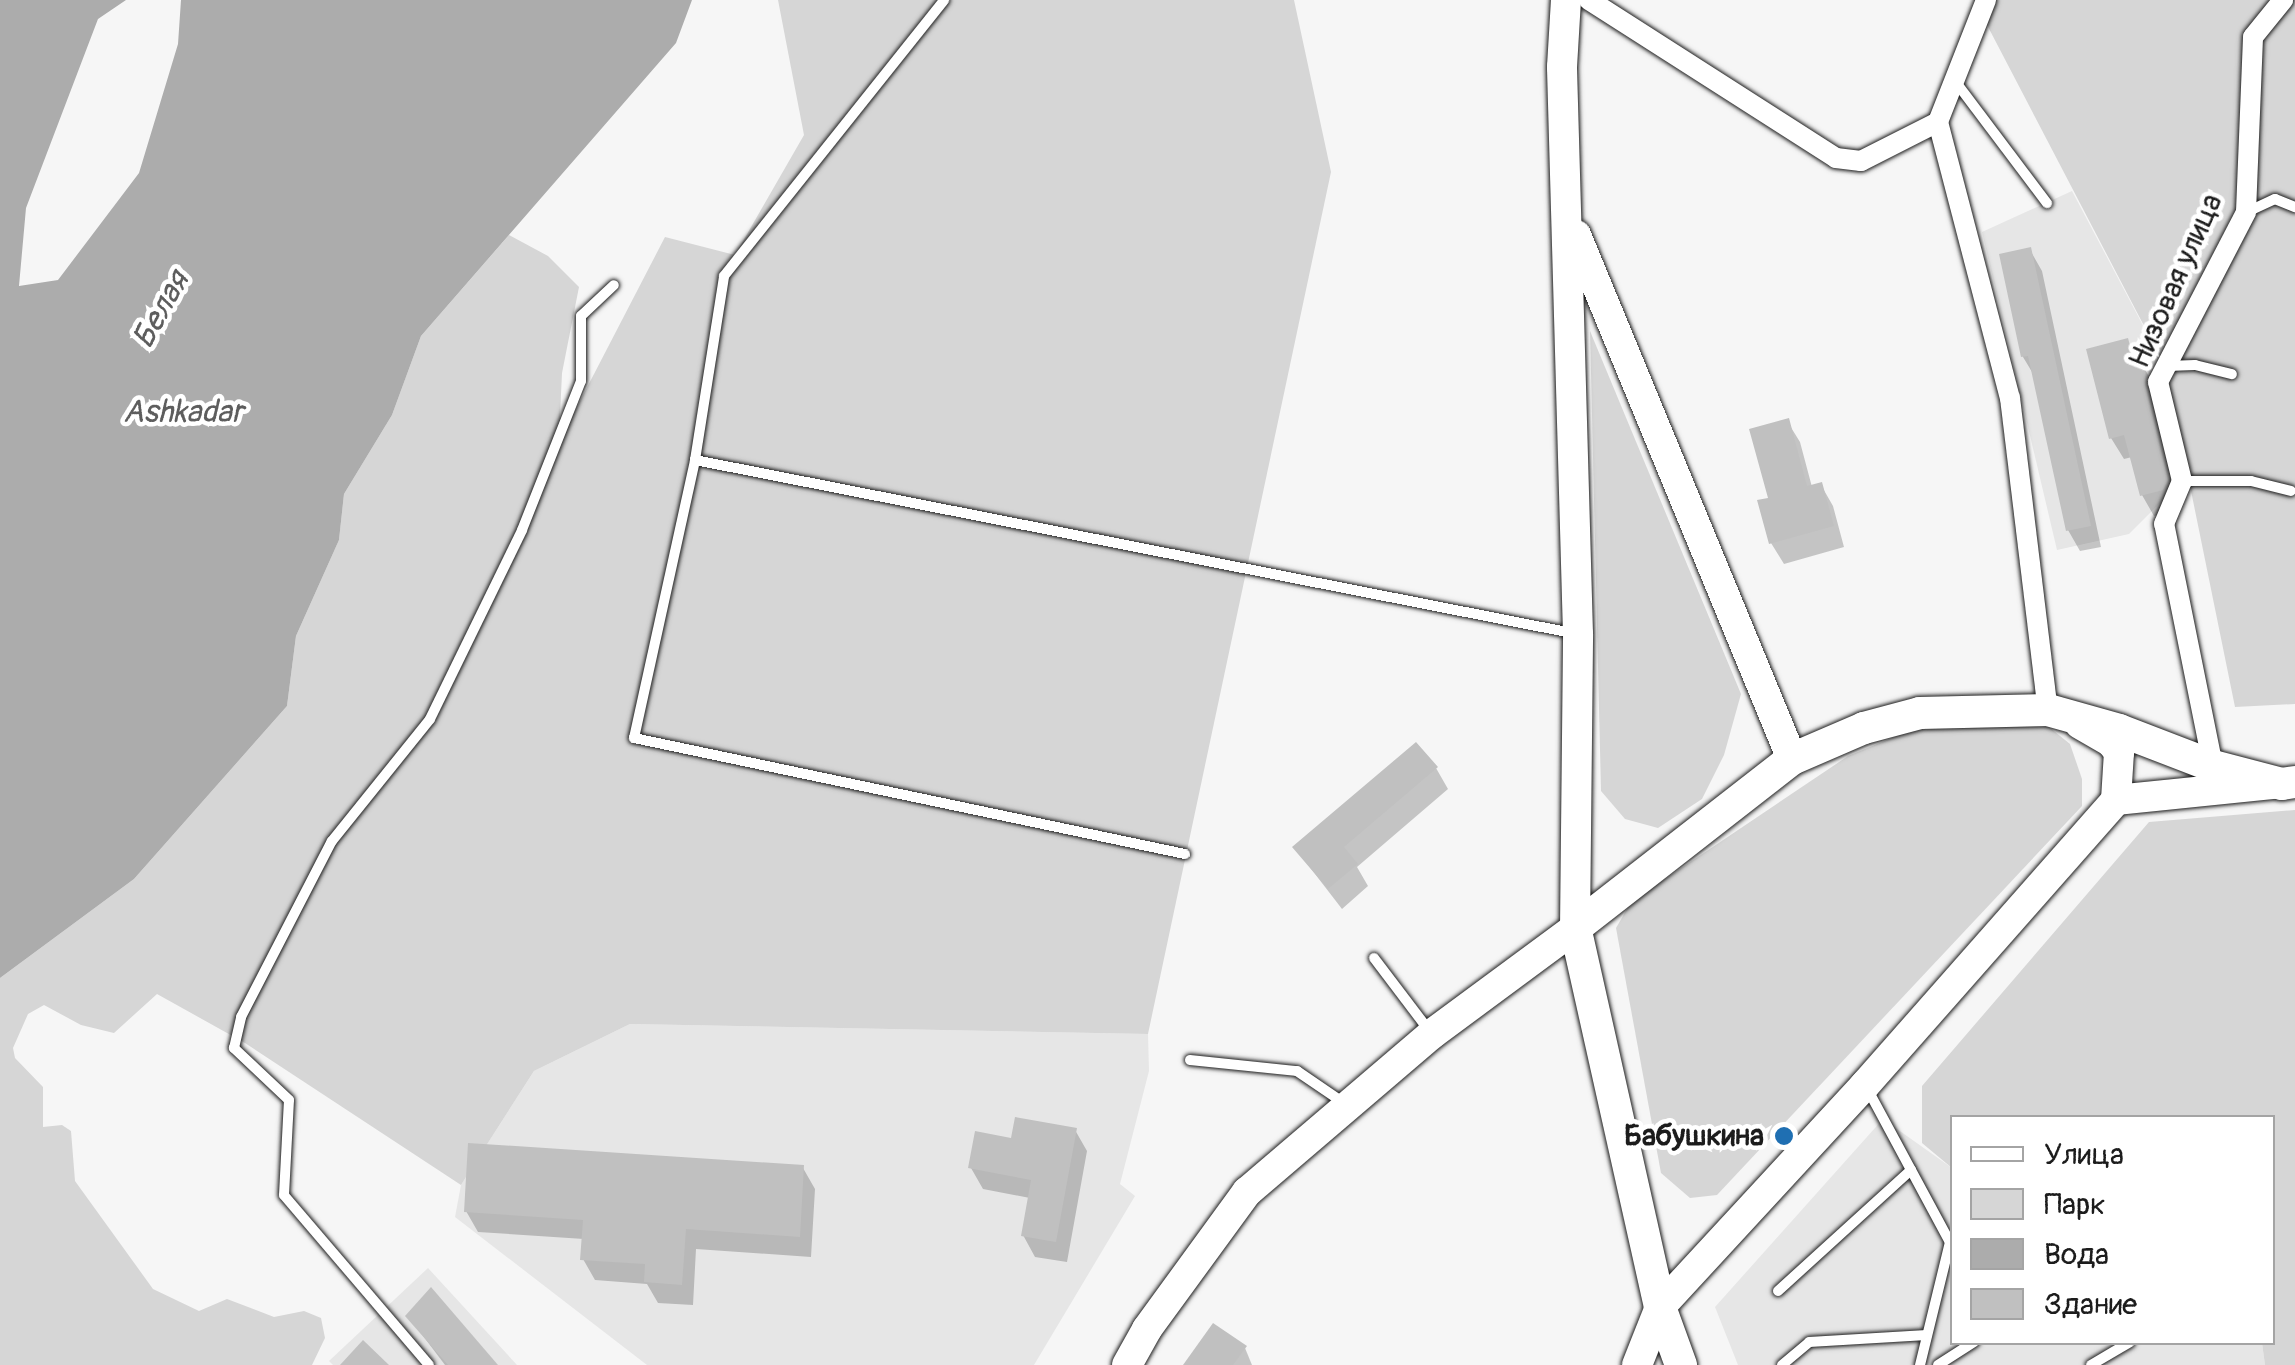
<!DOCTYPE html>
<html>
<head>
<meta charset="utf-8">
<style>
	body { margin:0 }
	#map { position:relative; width:2295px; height:1365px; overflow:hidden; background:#f6f6f6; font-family:Pangolin,sans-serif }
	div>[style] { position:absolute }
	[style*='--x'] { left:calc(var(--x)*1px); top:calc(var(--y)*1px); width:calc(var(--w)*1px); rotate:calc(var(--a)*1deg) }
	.built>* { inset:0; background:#e6e6e6 }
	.green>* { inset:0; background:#d6d6d6 }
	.water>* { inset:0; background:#acacac }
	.shadow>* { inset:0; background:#0003 }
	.building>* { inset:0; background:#c0c0c0 }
	.roads { filter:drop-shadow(0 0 2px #1c1c1c) drop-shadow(0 0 2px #1c1c1c) }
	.lane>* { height:10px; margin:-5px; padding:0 5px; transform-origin:5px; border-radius:5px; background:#fff }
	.street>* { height:20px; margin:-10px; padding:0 10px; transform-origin:10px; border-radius:10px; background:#fff }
	.secondary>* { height:30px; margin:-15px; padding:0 15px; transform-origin:15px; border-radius:15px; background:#fff }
	.primary>* { height:32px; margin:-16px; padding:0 16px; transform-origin:16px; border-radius:16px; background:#fff }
	.dots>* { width:28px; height:28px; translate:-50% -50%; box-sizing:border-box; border:5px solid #fff; border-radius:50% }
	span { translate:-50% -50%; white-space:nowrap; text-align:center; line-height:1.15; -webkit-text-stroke:9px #fff; paint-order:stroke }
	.street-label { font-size:30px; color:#1c1c1c }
	.poi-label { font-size:30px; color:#1c1c1c; font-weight:700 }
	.right { translate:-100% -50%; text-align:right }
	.water-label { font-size:32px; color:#5d5d5d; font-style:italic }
	.legend { position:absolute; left:1950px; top:1115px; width:325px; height:230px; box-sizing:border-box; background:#fff; border:2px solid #a4a4a4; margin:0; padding:12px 18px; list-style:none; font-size:30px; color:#1c1c1c }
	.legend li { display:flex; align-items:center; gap:20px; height:50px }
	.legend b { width:50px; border:2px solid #a4a4a4 }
</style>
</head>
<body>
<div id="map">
	<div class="built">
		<i style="clip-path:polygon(2072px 191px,2166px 369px,2188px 475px,2129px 534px,2057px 550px,1982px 232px)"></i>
		<i style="clip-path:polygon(630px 1024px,1148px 1034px,1149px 1071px,1120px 1184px,1135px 1196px,1034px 1365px,647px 1365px,455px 1217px,461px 1185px,534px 1071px)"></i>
		<i style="clip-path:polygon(1883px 1119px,1952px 1168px,1952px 1342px,2262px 1343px,2265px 1365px,1738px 1365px,1715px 1307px)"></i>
		<i style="clip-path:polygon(428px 1268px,517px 1365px,333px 1365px,329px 1361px)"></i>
	</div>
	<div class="green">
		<i style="clip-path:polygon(778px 0,1294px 0,1331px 172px,1148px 1034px,630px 1024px,534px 1071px,461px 1185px,245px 1043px,157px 994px,114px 1033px,81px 1025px,44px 1005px,28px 1014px,13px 1048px,15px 1058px,43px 1087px,43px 1127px,62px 1125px,71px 1131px,75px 1181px,153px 1289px,199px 1311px,227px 1299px,274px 1317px,304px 1311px,321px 1318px,325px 1338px,312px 1365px,0 1365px,0 978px,134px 879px,287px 706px,296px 636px,339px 540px,344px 494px,392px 415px,421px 336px,509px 235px,548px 256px,579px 287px,562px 373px,560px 416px,565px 430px,665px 237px,735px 255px,804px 135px)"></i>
		<i style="clip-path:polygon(1974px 0,2295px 0,2295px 704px,2235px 707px,2166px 368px)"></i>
		<i style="clip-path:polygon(1590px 331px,1741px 694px,1724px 755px,1702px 799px,1658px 828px,1625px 819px,1601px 791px)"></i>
		<i style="clip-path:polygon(1996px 723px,2049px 727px,2070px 744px,2082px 779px,2082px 806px,1717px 1195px,1690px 1198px,1661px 1173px,1616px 928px,1631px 902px,1848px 756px,1909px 731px)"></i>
		<i style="clip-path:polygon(2295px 810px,2295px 1365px,2265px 1365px,2262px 1343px,2272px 1342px,2272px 1118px,1952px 1118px,1952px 1168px,1922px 1143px,1922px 1086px,2149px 822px)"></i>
	</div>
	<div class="water">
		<i style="clip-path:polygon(0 0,126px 0,98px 19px,26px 208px,19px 286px,58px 280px,139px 173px,178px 44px,181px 0,692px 0,676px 43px,421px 336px,392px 415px,344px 494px,339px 540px,296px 636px,287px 706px,134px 879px,0 978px)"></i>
	</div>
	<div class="shadow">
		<i style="clip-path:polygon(2030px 250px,2042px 271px,2101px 547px,2080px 551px,2068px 530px,2035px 377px,2023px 357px)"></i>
		<i style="clip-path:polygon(2127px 341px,2157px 389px,2178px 503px,2175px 511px,2154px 516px,2142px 495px,2132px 457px,2124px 459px,2111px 438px)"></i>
		<i style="clip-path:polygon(1787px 421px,1800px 442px,1812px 487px,1821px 485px,1833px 506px,1844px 547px,1784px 564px,1771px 543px,1771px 499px)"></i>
		<i style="clip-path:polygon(1436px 768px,1448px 789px,1357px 867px,1368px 886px,1342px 909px,1295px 848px)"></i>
		<i style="clip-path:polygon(1075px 1130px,1087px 1151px,1067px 1262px,1035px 1257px,1023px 1235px,1030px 1198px,983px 1189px,971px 1168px,1013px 1141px)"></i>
		<i style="clip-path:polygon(803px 1168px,815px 1189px,811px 1257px,696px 1249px,693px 1305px,658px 1303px,647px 1284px,595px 1280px,583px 1259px,584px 1239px,478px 1232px,466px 1211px)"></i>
		<i style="clip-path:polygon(408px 1316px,495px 1365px,445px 1365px)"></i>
		<i style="clip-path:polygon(1245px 1348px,1252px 1365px,1186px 1365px)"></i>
	</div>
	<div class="building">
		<i style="clip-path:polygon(2031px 247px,2091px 526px,2066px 531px,2028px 356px,2021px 357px,1999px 254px)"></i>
		<i style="clip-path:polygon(2128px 338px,2136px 368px,2146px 366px,2145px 385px,2168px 480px,2163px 490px,2140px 496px,2124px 435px,2109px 439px,2086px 349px)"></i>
		<i style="clip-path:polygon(1789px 418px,1807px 486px,1822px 482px,1834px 526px,1769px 544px,1757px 500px,1768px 498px,1749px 429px)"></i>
		<i style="clip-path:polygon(1416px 742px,1438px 767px,1344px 847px,1358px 864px,1328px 889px,1292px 847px)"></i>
		<i style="clip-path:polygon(1015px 1117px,1077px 1128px,1056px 1242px,1021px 1236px,1031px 1180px,968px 1168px,975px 1131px,1011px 1138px)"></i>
		<i style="clip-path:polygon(468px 1143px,804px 1165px,800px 1237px,686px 1229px,682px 1285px,644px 1282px,645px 1264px,580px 1260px,583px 1220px,464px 1212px)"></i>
		<i style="clip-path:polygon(431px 1287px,498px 1365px,448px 1365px,405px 1316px)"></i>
		<i style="clip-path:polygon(1213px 1323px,1247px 1346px,1233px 1365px,1183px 1365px)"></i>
		<i style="clip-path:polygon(363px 1340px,389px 1365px,340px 1365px)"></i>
	</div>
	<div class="roads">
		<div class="lane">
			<i style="--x:1955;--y:81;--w:153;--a:53"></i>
			<i style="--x:2247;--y:212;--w:31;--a:-25"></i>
			<i style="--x:2275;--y:199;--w:22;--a:22"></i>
			<i style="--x:2167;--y:366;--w:28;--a:-2"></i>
			<i style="--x:2195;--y:365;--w:38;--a:14"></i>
			<i style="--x:695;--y:460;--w:186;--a:-81"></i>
			<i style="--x:724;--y:276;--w:353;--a:-51.4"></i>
			<i style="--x:2182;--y:481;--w:69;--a:0"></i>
			<i style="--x:2251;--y:481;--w:41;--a:14"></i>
			<i style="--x:1185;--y:854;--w:563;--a:-168.11"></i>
			<i style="--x:634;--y:738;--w:285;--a:-77.6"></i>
			<i style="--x:695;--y:460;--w:894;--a:11.16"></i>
			<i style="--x:1374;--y:958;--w:94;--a:52.8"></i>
			<i style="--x:1190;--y:1060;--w:108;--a:5.9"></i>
			<i style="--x:1297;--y:1071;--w:57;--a:34.2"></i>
			<i style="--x:1868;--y:1090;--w:173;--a:61.7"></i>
			<i style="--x:1950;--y:1242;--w:127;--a:103.7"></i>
			<i style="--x:1778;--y:1291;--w:180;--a:-42.3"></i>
			<i style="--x:429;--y:1365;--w:223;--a:-130.5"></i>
			<i style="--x:284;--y:1195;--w:95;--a:-87"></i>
			<i style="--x:289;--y:1100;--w:76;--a:-136.6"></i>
			<i style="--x:234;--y:1048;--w:32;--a:-77"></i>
			<i style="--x:241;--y:1017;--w:198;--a:-62.7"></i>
			<i style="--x:332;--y:841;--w:156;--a:-51.2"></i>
			<i style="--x:430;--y:719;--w:210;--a:-64"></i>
			<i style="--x:522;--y:530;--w:160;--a:-68.4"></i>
			<i style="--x:581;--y:381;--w:65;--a:-90"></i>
			<i style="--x:581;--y:316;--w:45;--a:-43.2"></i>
			<i style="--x:1782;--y:1365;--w:35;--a:-40"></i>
			<i style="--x:1809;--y:1342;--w:118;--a:-3.4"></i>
			<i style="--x:1938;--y:1365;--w:43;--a:-32.6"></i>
			<i style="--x:2091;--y:1365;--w:45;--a:-30.5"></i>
		</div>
		<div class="street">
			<i style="--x:1589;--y:0;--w:293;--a:32.6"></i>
			<i style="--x:1836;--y:158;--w:25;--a:7"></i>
			<i style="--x:1861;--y:161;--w:86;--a:-26.9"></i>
			<i style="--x:1986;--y:0;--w:131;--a:111.5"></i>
			<i style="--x:1938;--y:122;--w:285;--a:75.4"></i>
			<i style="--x:2010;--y:398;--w:314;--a:83.1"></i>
			<i style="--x:2213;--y:766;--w:247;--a:-101.4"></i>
			<i style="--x:2164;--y:524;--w:47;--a:-67.3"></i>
			<i style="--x:2182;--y:481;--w:102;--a:-103.6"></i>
			<i style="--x:2158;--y:382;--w:191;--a:-62.6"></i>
			<i style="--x:2246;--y:212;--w:175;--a:-87.7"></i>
			<i style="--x:2253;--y:37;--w:48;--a:-51"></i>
		</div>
		<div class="secondary">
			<i style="--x:1576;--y:235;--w:567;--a:67.6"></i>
			<i style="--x:2080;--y:724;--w:36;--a:30"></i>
			<i style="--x:2111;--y:742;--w:13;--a:51"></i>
			<i style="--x:2119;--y:752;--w:48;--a:93.6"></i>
			<i style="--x:1127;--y:1365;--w:41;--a:-60.9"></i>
			<i style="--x:1147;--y:1329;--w:170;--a:-53.9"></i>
			<i style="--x:1247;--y:1192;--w:243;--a:-40.5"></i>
			<i style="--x:1432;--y:1034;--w:178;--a:-36.5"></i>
			<i style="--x:1575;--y:928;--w:294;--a:-89.4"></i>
			<i style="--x:1578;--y:634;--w:567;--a:-91.62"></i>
			<i style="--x:1562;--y:67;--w:67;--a:-86.6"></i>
			<i style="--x:1637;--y:1365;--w:62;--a:-68.4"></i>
			<i style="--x:1660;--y:1307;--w:302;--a:-47.3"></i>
			<i style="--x:1865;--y:1085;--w:380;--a:-48.6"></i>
			<i style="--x:2116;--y:800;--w:159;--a:-5.8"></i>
		</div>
		<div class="primary">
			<i style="--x:1681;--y:1365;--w:62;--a:-109.9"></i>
			<i style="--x:1660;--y:1307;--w:388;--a:-102.6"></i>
			<i style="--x:1575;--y:928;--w:275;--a:-37.9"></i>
			<i style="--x:1792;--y:759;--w:78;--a:-23.3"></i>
			<i style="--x:1864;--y:728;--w:58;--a:-15"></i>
			<i style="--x:1920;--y:713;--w:128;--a:-1.3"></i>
			<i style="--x:2048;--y:710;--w:74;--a:15.7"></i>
			<i style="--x:2119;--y:730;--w:101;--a:21"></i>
			<i style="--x:2213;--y:766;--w:71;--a:14.6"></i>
			<i style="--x:2282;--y:784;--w:13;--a:-9"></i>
		</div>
	</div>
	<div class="dots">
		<i style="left:1784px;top:1136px;background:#1f6fb2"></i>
	</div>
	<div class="street-label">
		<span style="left:2176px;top:281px;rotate:-66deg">Низовая улица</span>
	</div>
	<div class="poi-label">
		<span class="right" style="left:1764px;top:1136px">Бабушкина</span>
	</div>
	<div class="water-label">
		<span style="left:161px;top:310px;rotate:-61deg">Белая</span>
		<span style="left:183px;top:412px">Ashkadar</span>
	</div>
	<ul class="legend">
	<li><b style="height:12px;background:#fff"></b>Улица</li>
	<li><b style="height:28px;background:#d6d6d6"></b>Парк</li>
	<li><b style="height:28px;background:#acacac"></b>Вода</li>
	<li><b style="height:28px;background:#c0c0c0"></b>Здание</li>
	</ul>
</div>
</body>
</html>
